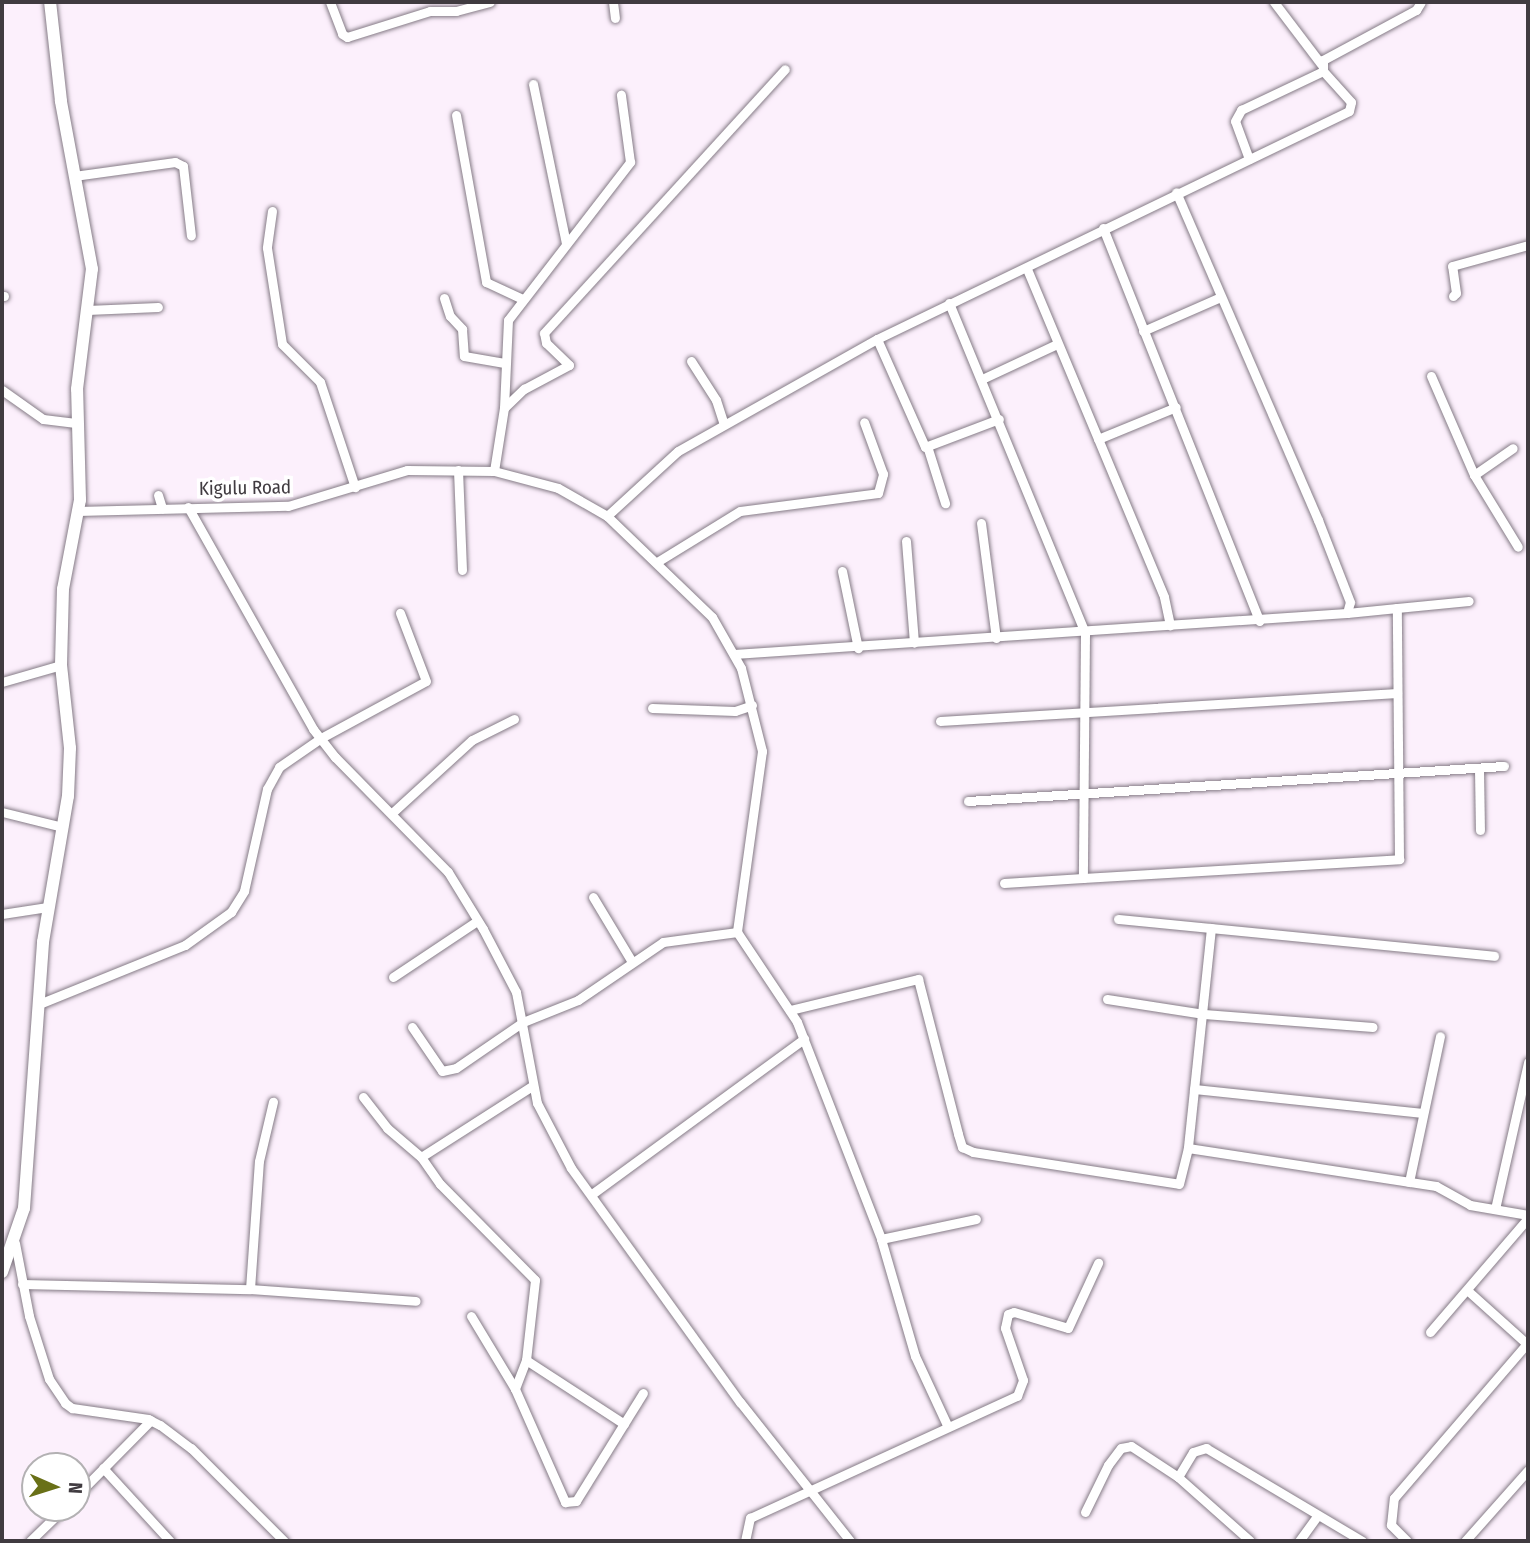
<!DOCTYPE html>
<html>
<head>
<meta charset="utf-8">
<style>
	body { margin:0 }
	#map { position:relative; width:1530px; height:1543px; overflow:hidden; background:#fcf0fc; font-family:"Fira Sans Condensed",sans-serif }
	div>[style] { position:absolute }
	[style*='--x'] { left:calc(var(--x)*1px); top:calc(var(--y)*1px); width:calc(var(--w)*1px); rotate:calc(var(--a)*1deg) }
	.roads { filter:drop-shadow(0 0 2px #857b86) drop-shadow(0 0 2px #857b86) }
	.street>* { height:9px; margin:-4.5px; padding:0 4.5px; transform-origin:4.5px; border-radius:4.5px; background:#fff }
	.secondary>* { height:12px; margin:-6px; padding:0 6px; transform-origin:6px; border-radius:6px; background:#fff }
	span { translate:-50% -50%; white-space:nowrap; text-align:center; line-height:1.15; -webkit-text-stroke:7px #fff; paint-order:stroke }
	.street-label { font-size:19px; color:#403b40 }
	.frame { position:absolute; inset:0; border:4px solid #403b40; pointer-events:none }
	.north { position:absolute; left:21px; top:1452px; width:70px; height:70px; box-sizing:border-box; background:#fff; border:2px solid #b3b1b3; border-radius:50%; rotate:93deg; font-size:19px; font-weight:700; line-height:28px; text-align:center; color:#403b40 }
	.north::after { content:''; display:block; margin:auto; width:24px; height:32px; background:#697017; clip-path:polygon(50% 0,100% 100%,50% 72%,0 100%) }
</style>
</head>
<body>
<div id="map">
	<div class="roads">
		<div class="street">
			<i style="--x:330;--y:2;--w:34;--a:69"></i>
			<i style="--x:342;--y:34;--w:6;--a:31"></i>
			<i style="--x:347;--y:37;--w:87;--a:-17.4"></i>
			<i style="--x:430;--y:11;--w:26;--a:0"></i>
			<i style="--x:456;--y:11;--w:35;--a:-15"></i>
			<i style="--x:613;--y:2;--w:16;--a:83"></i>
			<i style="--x:1274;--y:2;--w:78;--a:52.8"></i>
			<i style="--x:533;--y:84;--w:162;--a:78.3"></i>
			<i style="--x:456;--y:115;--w:170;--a:79.8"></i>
			<i style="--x:486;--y:282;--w:40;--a:25"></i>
			<i style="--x:1249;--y:159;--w:40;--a:-110.2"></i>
			<i style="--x:1235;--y:121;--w:13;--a:-61"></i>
			<i style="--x:1241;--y:110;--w:91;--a:-25.4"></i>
			<i style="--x:74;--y:176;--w:102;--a:-7.9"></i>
			<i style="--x:175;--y:162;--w:9;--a:27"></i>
			<i style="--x:183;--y:166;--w:70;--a:83.5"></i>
			<i style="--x:272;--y:211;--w:37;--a:98"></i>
			<i style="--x:267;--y:248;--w:97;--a:81.1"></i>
			<i style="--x:282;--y:344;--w:54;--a:45"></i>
			<i style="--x:320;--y:382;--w:111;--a:71.6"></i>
			<i style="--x:1103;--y:228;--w:423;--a:68.3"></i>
			<i style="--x:1027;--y:269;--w:355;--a:67.3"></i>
			<i style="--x:1164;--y:597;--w:29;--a:78"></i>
			<i style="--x:2;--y:296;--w:2;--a:0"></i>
			<i style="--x:1453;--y:296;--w:4;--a:-45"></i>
			<i style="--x:1456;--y:293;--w:27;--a:-98"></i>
			<i style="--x:1452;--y:266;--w:79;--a:-15.4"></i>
			<i style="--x:444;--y:298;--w:19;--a:72"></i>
			<i style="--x:450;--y:316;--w:18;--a:47"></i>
			<i style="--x:462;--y:329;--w:27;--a:86"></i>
			<i style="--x:464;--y:356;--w:41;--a:9.9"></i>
			<i style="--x:949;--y:303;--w:357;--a:67.6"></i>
			<i style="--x:1085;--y:633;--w:245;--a:90.5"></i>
			<i style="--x:1083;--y:878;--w:317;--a:-3.4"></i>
			<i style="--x:1399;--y:859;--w:251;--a:-90.5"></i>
			<i style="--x:1397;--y:608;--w:50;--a:174.3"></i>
			<i style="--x:87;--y:310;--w:71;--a:-2.4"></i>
			<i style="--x:1143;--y:331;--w:85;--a:-23.6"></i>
			<i style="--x:877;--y:339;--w:118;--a:66"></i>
			<i style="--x:925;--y:447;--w:79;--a:-20.7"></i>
			<i style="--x:691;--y:361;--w:46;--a:57.3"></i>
			<i style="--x:716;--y:400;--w:25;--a:72"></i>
			<i style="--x:1431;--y:376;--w:108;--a:66.5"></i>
			<i style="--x:1474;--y:475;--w:84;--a:58.6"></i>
			<i style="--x:982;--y:379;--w:83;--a:-25"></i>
			<i style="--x:2;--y:390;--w:50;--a:35.3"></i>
			<i style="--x:43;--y:419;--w:35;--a:7"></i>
			<i style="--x:504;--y:408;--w:88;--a:-87.4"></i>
			<i style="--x:508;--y:320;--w:200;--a:-52.3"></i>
			<i style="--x:630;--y:162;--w:68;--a:-97.7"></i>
			<i style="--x:1098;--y:439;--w:84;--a:-22.3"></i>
			<i style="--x:928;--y:449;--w:57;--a:72.5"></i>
			<i style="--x:458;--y:470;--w:100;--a:87.7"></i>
			<i style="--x:494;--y:471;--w:64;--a:-81"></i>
			<i style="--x:504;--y:408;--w:28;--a:-44"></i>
			<i style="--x:524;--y:389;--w:51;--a:-28.1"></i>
			<i style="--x:569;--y:365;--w:32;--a:-136"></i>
			<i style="--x:546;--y:343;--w:10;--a:-101"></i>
			<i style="--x:544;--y:333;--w:357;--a:-47.6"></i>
			<i style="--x:1474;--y:475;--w:47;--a:-34.7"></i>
			<i style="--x:158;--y:495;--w:14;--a:73"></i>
			<i style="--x:188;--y:507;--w:255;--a:60.6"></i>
			<i style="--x:313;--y:729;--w:36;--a:52"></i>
			<i style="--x:335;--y:757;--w:161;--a:45.5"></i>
			<i style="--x:448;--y:872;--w:67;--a:58.4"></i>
			<i style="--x:483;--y:929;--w:71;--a:62.4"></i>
			<i style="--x:516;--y:992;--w:113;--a:79.3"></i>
			<i style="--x:537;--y:1103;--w:73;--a:62.4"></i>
			<i style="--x:571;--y:1168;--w:289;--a:54.2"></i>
			<i style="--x:740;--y:1402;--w:177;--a:51.6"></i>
			<i style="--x:77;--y:511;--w:211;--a:-1.4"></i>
			<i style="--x:288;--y:506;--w:124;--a:-16.8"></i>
			<i style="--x:407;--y:470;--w:87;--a:0.7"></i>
			<i style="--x:494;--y:471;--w:66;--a:14.9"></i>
			<i style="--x:558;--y:488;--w:56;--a:29.7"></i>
			<i style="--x:607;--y:516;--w:146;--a:43.9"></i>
			<i style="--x:712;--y:617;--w:59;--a:60.4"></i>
			<i style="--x:741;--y:668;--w:86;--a:75.8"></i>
			<i style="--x:762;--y:751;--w:183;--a:97.9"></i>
			<i style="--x:737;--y:932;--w:108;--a:56.3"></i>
			<i style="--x:797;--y:1022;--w:233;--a:68.8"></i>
			<i style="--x:881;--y:1239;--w:122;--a:73.8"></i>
			<i style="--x:915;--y:1356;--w:78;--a:65.1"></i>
			<i style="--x:607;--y:516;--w:96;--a:-42.5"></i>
			<i style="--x:678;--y:451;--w:228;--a:-29.4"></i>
			<i style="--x:877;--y:339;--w:524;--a:-25.78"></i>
			<i style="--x:1349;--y:111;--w:9;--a:-77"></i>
			<i style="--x:1351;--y:102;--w:42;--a:-132.1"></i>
			<i style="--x:1323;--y:71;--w:11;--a:-90"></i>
			<i style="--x:1323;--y:60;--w:106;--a:-28.3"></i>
			<i style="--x:1416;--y:10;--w:9;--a:-58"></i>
			<i style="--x:981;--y:523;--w:116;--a:82.6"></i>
			<i style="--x:906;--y:541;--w:102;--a:85.5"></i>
			<i style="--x:657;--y:562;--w:97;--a:-31.6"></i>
			<i style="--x:740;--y:511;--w:139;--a:-7.4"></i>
			<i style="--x:878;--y:493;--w:20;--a:-75"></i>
			<i style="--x:883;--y:474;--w:55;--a:-110.1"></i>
			<i style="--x:842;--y:571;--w:79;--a:78.3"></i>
			<i style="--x:1397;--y:608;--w:72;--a:-5.6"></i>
			<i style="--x:734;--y:654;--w:614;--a:-3.83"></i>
			<i style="--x:1347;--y:613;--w:11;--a:-75"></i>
			<i style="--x:1350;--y:602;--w:88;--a:-111.3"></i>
			<i style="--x:1318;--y:520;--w:357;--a:-113.4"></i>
			<i style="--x:2;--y:682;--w:61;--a:-16.1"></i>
			<i style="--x:652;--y:708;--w:83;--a:2.1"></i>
			<i style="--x:735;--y:711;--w:18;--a:-19"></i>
			<i style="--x:940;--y:721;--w:458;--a:-3.5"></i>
			<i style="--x:1479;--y:769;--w:61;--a:89.1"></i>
			<i style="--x:968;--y:801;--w:537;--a:-3.74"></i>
			<i style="--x:2;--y:812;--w:63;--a:13.8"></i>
			<i style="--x:392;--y:813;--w:108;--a:-42.4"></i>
			<i style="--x:472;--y:740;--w:47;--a:-26.6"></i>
			<i style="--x:1004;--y:883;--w:79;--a:-3.6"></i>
			<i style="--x:593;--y:897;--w:76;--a:59"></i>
			<i style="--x:2;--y:914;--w:46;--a:-8.8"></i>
			<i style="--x:1118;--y:919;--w:378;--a:5.6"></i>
			<i style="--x:1211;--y:928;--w:221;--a:96"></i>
			<i style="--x:1188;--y:1148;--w:251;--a:8.7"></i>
			<i style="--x:1436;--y:1186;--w:39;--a:29"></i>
			<i style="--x:1470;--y:1205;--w:59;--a:9.8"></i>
			<i style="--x:393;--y:977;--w:101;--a:-33.7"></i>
			<i style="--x:1107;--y:999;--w:98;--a:8.8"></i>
			<i style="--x:1204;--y:1014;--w:169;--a:4.4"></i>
			<i style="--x:39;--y:1004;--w:157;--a:-22"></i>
			<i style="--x:185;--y:945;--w:57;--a:-35.7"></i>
			<i style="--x:231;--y:912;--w:25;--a:-58"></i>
			<i style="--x:244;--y:891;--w:105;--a:-77.3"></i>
			<i style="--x:267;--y:789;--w:25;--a:-61"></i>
			<i style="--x:279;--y:767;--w:51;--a:-34.6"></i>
			<i style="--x:321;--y:738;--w:119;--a:-28.5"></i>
			<i style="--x:426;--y:681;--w:73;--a:-110.9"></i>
			<i style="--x:790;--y:1010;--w:132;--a:-13.6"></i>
			<i style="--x:918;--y:979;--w:160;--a:75.5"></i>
			<i style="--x:958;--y:1134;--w:14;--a:73"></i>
			<i style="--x:962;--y:1147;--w:12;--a:24"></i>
			<i style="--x:973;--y:1152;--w:208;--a:8.8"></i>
			<i style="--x:1179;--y:1184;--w:37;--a:-76"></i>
			<i style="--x:412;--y:1027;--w:53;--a:55.7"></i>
			<i style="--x:442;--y:1071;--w:14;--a:-12"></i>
			<i style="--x:456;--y:1068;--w:81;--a:-34.5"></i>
			<i style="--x:523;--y:1022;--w:59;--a:-21.8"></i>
			<i style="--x:578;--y:1000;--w:103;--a:-34.3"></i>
			<i style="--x:663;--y:942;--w:75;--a:-7.7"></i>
			<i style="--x:1194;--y:1089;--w:228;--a:6"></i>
			<i style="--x:363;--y:1097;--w:39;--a:52"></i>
			<i style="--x:387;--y:1128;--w:45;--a:40.5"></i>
			<i style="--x:421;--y:1157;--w:33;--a:55"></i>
			<i style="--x:440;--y:1184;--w:135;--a:45.3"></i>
			<i style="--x:535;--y:1280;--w:81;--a:96.4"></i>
			<i style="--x:526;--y:1360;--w:31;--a:111"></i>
			<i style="--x:421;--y:1157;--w:132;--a:-32.6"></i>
			<i style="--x:1409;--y:1182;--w:149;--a:-78"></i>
			<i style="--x:592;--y:1194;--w:263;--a:-36.2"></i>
			<i style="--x:1495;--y:1209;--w:151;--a:-77.3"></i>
			<i style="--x:881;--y:1239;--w:97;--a:-11.9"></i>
			<i style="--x:15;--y:1243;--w:74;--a:79.1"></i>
			<i style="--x:29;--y:1316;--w:66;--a:72.4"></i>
			<i style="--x:49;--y:1379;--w:29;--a:56"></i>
			<i style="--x:65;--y:1403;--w:9;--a:36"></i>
			<i style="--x:72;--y:1408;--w:77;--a:8.2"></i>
			<i style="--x:148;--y:1419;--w:13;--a:27"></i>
			<i style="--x:160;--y:1425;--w:39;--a:37"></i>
			<i style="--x:191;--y:1448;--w:132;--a:45"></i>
			<i style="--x:22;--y:1284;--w:228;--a:1.3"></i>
			<i style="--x:250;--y:1289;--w:166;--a:4.1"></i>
			<i style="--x:250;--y:1289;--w:128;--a:-86"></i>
			<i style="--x:259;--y:1161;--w:61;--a:-76.7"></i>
			<i style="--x:1467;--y:1290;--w:81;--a:42"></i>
			<i style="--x:471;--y:1316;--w:85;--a:58.9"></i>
			<i style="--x:515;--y:1389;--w:124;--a:66.1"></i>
			<i style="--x:565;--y:1502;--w:11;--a:-5"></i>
			<i style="--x:576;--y:1501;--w:127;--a:-58.2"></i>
			<i style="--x:1430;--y:1332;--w:150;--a:-49.3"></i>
			<i style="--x:526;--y:1360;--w:117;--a:33.1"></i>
			<i style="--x:103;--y:1468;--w:99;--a:47.5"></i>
			<i style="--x:1178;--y:1477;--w:29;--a:-59"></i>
			<i style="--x:1193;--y:1452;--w:14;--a:-17"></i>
			<i style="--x:1206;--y:1448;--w:182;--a:30.8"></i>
			<i style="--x:77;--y:1495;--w:105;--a:-45.4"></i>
			<i style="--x:1085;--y:1512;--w:52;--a:-63.9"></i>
			<i style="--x:1108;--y:1465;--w:21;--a:-53"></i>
			<i style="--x:1121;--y:1448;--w:10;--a:-11"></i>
			<i style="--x:1131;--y:1446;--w:56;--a:33.4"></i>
			<i style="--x:1178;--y:1477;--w:96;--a:41.6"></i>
			<i style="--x:30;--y:1541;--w:47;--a:-44.1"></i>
			<i style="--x:745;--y:1541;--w:24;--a:-78"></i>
			<i style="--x:750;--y:1518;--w:294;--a:-24.6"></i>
			<i style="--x:1017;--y:1396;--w:17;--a:-69"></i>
			<i style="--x:1023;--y:1380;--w:55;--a:-109.1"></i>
			<i style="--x:1005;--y:1328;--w:14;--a:-78"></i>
			<i style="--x:1008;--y:1314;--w:6;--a:-18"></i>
			<i style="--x:1014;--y:1312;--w:56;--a:16.5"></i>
			<i style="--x:1068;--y:1328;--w:72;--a:-65.2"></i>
			<i style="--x:1299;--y:1541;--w:31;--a:-54"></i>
			<i style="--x:1407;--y:1541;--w:23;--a:-135"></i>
			<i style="--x:1391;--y:1525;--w:27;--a:-84"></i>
			<i style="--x:1394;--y:1498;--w:206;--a:-49.3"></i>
			<i style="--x:1465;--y:1541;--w:95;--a:-48.4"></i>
		</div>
		<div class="secondary">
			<i style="--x:2;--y:1272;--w:68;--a:-71"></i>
			<i style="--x:24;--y:1208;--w:267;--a:-85.9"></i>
			<i style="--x:43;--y:942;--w:148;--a:-80.3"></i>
			<i style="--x:68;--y:796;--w:48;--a:-87.6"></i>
			<i style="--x:70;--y:748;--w:83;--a:-96.2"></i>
			<i style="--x:61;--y:665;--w:76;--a:-88.5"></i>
			<i style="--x:63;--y:589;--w:91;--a:-79.2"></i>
			<i style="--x:80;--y:500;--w:111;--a:-91.5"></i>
			<i style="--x:77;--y:389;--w:121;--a:-82.9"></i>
			<i style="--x:92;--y:269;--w:171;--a:-100.5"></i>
			<i style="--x:61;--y:101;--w:100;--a:-96.3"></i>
		</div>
	</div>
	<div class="street-label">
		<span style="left:245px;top:488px;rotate:-1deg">Kigulu Road</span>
	</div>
	<div class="frame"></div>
	<div class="north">N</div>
</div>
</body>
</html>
